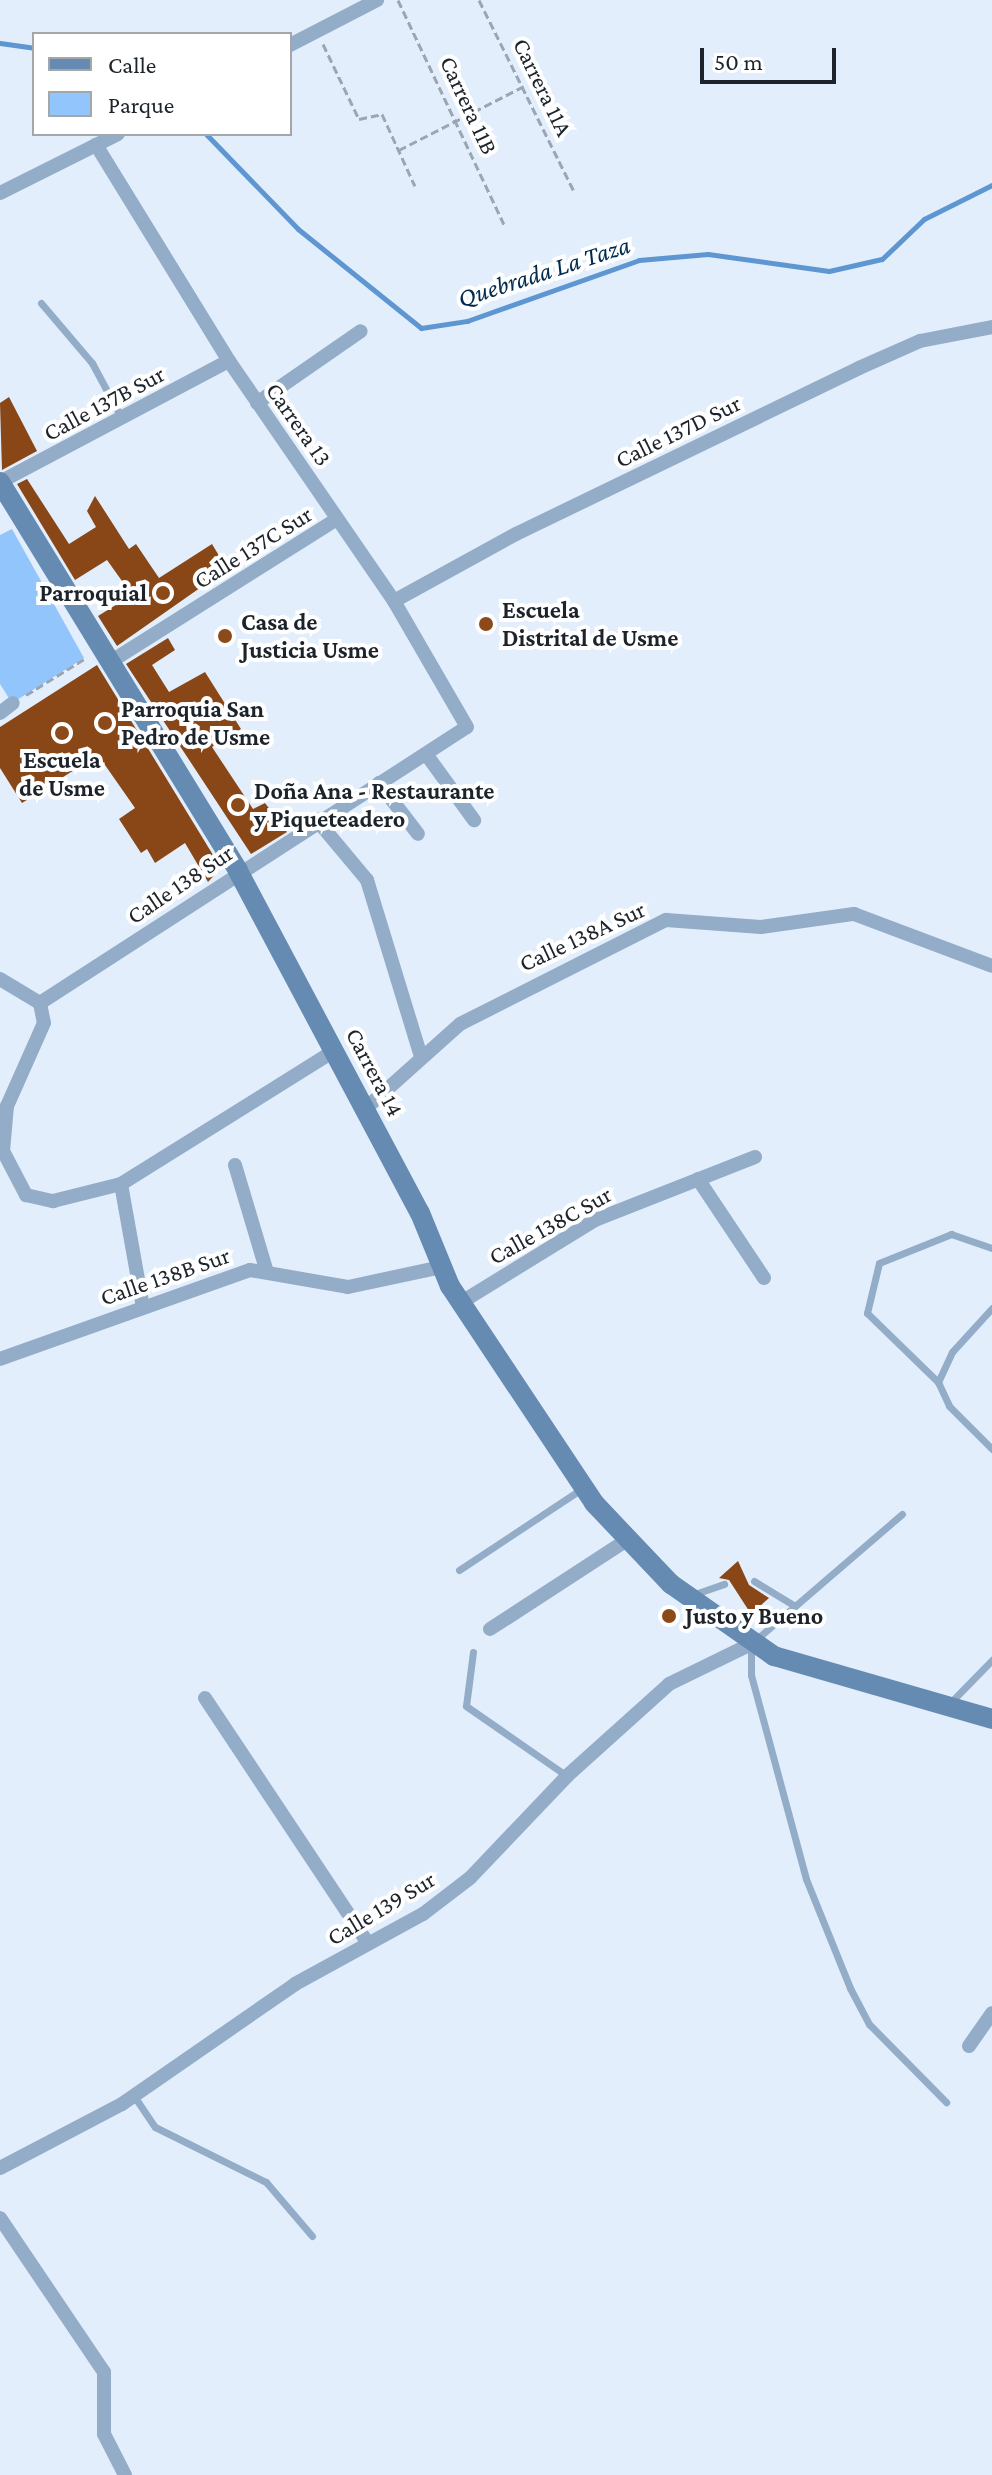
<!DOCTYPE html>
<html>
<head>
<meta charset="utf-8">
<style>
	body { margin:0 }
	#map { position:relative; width:992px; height:2475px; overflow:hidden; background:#e2eefb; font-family:"Crimson Pro",serif }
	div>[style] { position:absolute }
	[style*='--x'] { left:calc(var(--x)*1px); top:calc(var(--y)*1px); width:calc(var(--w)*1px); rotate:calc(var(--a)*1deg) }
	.green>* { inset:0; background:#92c5fb }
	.stream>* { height:5px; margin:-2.5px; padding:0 2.5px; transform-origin:2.5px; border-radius:2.5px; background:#5d96d1 }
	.building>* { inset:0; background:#894717 }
	.path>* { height:3px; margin-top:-1.5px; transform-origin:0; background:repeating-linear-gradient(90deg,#9ca6b2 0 8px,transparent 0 12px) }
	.lane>* { height:7px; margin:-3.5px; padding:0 3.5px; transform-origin:3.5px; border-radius:3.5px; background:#93acc7 }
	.street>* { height:14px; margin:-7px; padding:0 7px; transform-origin:7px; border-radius:7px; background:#93acc7 }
	.secondary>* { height:20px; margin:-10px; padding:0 10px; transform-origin:10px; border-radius:10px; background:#668bb3 }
	.dots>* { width:22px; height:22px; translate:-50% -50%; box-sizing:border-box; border:4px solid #fff; border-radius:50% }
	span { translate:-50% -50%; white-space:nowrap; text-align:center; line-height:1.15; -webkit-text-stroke:8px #fff; paint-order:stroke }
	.street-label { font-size:24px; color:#1c232b }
	.poi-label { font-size:24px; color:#1c232b; font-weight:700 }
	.right { translate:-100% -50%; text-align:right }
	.left { translate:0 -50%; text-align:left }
	.water-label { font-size:26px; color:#002b51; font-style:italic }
	.legend { position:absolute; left:32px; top:32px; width:260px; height:104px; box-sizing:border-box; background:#fff; border:2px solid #a4a7aa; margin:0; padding:10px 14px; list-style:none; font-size:24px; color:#1c232b }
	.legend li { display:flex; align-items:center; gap:16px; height:40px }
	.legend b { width:40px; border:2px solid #a4a7aa }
	.scale { position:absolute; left:700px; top:48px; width:136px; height:36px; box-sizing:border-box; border:4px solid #1c232b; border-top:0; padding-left:10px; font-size:24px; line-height:28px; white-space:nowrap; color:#1c232b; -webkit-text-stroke:6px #fff; paint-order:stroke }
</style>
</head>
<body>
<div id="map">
	<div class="green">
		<i style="clip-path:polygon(12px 529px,84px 658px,12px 703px,0 684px,0 535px)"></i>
	</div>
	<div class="stream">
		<i style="--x:0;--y:43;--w:34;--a:8"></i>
		<i style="--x:206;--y:134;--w:132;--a:45.9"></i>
		<i style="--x:298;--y:229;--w:158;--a:38.8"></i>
		<i style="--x:421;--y:328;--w:47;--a:-8.7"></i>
		<i style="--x:467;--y:321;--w:182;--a:-19.5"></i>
		<i style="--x:639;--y:260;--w:69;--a:-5"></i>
		<i style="--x:708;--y:254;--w:122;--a:8"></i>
		<i style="--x:829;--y:271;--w:54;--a:-12.8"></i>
		<i style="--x:882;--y:259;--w:58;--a:-43.6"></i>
		<i style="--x:924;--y:219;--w:76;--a:-26.6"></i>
	</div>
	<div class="building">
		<i style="clip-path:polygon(9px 397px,37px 451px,2px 470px,0 403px)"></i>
		<i style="clip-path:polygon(27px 479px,69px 544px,96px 527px,87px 511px,95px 496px,129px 549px,136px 544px,159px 578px,212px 544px,227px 569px,117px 646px,98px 616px,132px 595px,107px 560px,75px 580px,17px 484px)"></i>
		<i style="clip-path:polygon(168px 638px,175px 650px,152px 665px,169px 692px,205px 672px,241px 729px,212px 747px,253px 809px,265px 803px,287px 832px,251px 854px,126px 664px)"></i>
		<i style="clip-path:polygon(97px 665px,221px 868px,208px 882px,185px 843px,155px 863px,147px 849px,141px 853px,119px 819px,135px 808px,98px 755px,22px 803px,0 768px,0 727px)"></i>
		<i style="clip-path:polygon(738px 1561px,749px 1585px,769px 1598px,751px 1614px,729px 1580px,719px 1578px)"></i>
	</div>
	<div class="path">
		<i style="--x:398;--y:0;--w:250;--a:64.7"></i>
		<i style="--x:479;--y:0;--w:213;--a:63.6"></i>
		<i style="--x:323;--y:44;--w:83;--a:64.4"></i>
		<i style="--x:359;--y:119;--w:24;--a:-12"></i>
		<i style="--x:382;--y:114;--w:79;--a:65.4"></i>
		<i style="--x:399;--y:150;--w:140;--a:-27.1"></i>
		<i style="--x:26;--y:695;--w:68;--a:-31.8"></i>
	</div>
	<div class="lane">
		<i style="--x:41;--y:303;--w:79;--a:49.6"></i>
		<i style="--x:92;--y:363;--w:61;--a:61.8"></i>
		<i style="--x:992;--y:1308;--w:59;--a:132.3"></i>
		<i style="--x:952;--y:1352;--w:33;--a:115"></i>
		<i style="--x:938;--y:1382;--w:26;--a:65"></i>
		<i style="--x:949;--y:1406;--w:61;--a:45"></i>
		<i style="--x:938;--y:1382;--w:99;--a:-135.8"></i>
		<i style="--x:867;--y:1313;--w:51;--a:-76.5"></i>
		<i style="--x:879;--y:1263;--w:78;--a:-21.9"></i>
		<i style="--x:951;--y:1234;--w:43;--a:18.9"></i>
		<i style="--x:902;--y:1514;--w:199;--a:139.3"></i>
		<i style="--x:751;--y:1644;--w:31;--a:90"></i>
		<i style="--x:751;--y:1675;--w:211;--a:74.9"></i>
		<i style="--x:806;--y:1879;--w:118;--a:68"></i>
		<i style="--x:850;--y:1988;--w:41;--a:62.2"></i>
		<i style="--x:869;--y:2024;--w:110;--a:45.4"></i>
		<i style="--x:459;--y:1570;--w:145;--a:-33.5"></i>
		<i style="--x:754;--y:1581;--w:48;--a:31.4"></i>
		<i style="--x:692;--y:1595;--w:34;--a:-19"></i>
		<i style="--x:473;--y:1652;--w:54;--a:97.4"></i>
		<i style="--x:466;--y:1706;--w:123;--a:34.7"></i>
		<i style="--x:949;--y:1704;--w:62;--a:-45.7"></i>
		<i style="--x:134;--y:2096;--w:37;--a:56"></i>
		<i style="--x:155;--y:2127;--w:124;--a:26.4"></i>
		<i style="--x:266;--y:2182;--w:71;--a:49.6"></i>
	</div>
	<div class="street">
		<i style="--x:290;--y:45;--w:98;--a:-27.3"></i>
		<i style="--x:0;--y:193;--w:132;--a:-26.6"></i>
		<i style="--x:257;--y:403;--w:126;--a:-34.7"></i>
		<i style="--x:0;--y:482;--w:259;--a:-27.9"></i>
		<i style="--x:394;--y:601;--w:139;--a:-28.8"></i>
		<i style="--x:516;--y:534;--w:381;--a:-25.8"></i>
		<i style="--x:859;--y:368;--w:67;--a:-23.9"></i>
		<i style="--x:920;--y:341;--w:73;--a:-11"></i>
		<i style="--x:110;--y:662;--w:268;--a:-32.2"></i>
		<i style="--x:0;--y:713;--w:16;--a:-38"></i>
		<i style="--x:426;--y:754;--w:82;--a:54"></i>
		<i style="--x:379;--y:783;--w:64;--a:52.6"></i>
		<i style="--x:316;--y:819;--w:80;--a:50.1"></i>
		<i style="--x:367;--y:880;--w:185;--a:73"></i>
		<i style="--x:0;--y:979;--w:47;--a:31"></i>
		<i style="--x:40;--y:1003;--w:508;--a:-32.88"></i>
		<i style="--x:467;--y:727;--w:146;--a:-120.1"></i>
		<i style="--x:394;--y:601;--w:291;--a:-124.5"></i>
		<i style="--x:229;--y:361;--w:254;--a:-121.6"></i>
		<i style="--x:40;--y:1003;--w:20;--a:79"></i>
		<i style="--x:44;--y:1023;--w:91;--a:114"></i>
		<i style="--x:7;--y:1106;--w:45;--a:95.1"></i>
		<i style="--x:3;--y:1151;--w:50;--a:62.4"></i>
		<i style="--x:26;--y:1195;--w:28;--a:13"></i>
		<i style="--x:53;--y:1201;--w:70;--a:-14"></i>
		<i style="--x:121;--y:1184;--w:251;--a:-32"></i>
		<i style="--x:365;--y:1109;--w:127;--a:-41.8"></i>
		<i style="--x:460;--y:1024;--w:231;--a:-26.8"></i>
		<i style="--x:666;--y:920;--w:95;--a:4.2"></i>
		<i style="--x:761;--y:927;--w:94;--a:-8"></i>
		<i style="--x:854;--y:914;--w:147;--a:20.6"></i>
		<i style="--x:235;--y:1165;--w:109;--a:73.4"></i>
		<i style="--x:698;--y:1179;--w:119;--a:56.3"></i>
		<i style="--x:121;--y:1184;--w:125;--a:79.9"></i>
		<i style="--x:460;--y:1303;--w:158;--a:-31.6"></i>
		<i style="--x:595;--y:1220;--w:172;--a:-21.5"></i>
		<i style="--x:0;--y:1359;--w:265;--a:-19.6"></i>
		<i style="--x:250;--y:1270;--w:99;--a:9.8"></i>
		<i style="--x:348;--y:1287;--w:95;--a:-12.1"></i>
		<i style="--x:490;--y:1629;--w:163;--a:-33"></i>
		<i style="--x:205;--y:1698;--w:293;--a:56.4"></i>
		<i style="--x:969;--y:2046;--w:40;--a:-55.1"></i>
		<i style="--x:0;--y:2168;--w:138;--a:-27.7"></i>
		<i style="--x:122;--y:2104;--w:211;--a:-34.7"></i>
		<i style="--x:295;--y:1984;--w:146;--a:-28.7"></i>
		<i style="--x:423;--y:1914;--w:59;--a:-37.5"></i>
		<i style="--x:470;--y:1878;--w:141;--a:-46.4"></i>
		<i style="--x:567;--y:1776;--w:137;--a:-42"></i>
		<i style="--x:669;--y:1684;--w:91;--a:-26"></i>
		<i style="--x:0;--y:2218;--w:186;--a:56"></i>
		<i style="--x:104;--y:2372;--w:62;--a:90"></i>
		<i style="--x:104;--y:2434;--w:46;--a:62.9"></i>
	</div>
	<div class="secondary">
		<i style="--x:0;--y:482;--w:456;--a:58.5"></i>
		<i style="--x:238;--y:871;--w:387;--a:62"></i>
		<i style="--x:420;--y:1213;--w:79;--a:67.7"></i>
		<i style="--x:450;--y:1286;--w:260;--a:56.4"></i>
		<i style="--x:594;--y:1503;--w:112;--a:46.5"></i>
		<i style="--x:671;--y:1584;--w:126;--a:35"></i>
		<i style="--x:774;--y:1656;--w:227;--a:16.1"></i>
	</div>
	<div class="dots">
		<i style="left:163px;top:593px;background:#8c491a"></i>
		<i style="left:486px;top:624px;background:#8c491a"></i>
		<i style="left:225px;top:636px;background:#8c491a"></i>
		<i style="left:105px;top:723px;background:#8c491a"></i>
		<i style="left:62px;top:733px;background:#8c491a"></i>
		<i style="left:238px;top:805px;background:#8c491a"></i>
		<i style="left:669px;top:1616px;background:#8c491a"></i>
	</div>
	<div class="street-label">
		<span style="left:543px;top:87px;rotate:64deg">Carrera 11A</span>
		<span style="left:469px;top:105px;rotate:65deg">Carrera 11B</span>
		<span style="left:104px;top:403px;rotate:-28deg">Calle 137B Sur</span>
		<span style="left:299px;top:424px;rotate:55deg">Carrera 13</span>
		<span style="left:678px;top:431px;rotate:-26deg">Calle 137D Sur</span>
		<span style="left:253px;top:547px;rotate:-32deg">Calle 137C Sur</span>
		<span style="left:180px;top:884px;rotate:-34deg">Calle 138 Sur</span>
		<span style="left:582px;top:936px;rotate:-25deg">Calle 138A Sur</span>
		<span style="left:375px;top:1072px;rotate:62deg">Carrera 14</span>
		<span style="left:550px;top:1225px;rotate:-29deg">Calle 138C Sur</span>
		<span style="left:165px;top:1276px;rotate:-19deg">Calle 138B Sur</span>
		<span style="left:381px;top:1908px;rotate:-31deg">Calle 139 Sur</span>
	</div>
	<div class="poi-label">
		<span class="right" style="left:147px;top:593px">Parroquial</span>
		<span class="left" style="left:502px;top:624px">Escuela<br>Distrital de Usme</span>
		<span class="left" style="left:241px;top:636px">Casa de<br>Justicia Usme</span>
		<span class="left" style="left:121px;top:723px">Parroquia San<br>Pedro de Usme</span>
		<span style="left:62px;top:774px">Escuela<br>de Usme</span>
		<span class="left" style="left:254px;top:805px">Doña Ana - Restaurante<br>y Piqueteadero</span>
		<span class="left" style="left:685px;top:1616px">Justo y Bueno</span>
	</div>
	<div class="water-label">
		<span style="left:544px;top:272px;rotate:-18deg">Quebrada La Taza</span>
	</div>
	<ul class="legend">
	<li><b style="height:10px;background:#668bb3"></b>Calle</li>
	<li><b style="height:22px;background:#92c5fb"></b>Parque</li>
	</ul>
	<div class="scale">50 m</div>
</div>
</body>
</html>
